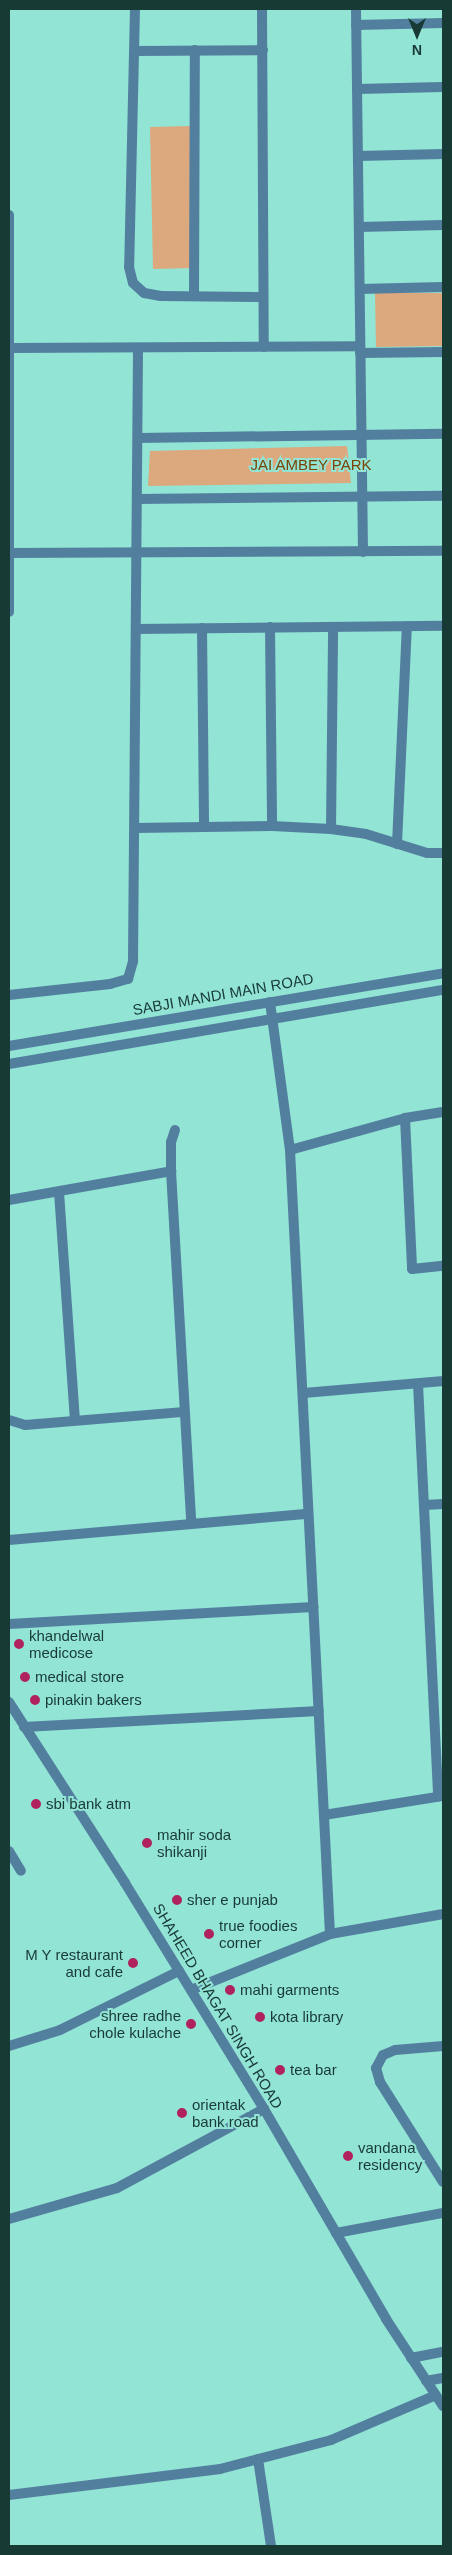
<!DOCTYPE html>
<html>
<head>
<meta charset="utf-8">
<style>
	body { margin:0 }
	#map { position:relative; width:452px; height:2555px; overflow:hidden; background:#92e4d5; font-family:Arial,sans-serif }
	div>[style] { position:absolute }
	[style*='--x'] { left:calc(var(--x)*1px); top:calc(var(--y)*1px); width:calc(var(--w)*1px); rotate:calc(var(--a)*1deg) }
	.green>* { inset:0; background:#dca97e }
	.service>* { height:10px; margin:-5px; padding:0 5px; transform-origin:5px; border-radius:5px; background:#537f9f }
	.minor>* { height:10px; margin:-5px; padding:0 5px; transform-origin:5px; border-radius:5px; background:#537f9f }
	.tertiary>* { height:10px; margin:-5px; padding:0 5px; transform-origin:5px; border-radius:5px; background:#537f9f }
	.dots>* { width:14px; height:14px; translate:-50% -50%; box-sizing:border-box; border:2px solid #92e4d5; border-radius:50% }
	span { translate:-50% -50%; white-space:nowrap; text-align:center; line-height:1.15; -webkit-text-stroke:4px #92e4d5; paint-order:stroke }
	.park-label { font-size:15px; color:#794406 }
	.street-label { font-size:15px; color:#183a35 }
	.poi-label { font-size:15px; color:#183a35 }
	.left { translate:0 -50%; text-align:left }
	.right { translate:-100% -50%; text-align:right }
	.frame { position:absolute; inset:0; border:10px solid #183a35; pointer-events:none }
	.north { position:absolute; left:392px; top:10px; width:50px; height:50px; -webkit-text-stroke:4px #92e4d5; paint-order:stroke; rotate:180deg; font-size:14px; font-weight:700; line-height:20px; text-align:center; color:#183a35 }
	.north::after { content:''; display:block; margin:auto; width:18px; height:22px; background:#183a35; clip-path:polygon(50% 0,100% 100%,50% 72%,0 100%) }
</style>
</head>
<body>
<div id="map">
	<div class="green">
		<i style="clip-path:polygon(190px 126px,193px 268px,153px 269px,150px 127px)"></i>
		<i style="clip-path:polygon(375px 293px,443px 293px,443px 346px,376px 347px)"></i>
		<i style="clip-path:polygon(347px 446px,351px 483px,148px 486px,150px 451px)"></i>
	</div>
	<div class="service">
		<i style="--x:405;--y:1118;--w:151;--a:87.3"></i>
		<i style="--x:412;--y:1269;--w:31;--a:-6"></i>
		<i style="--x:290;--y:1150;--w:119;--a:-15.5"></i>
		<i style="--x:405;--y:1118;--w:38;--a:-9"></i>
		<i style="--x:9;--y:1851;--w:23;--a:59"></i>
	</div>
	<div class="minor">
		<i style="--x:135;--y:9;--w:258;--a:91.3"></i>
		<i style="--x:129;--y:267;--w:16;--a:76"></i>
		<i style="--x:133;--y:283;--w:15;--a:42"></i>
		<i style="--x:144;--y:293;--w:17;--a:10"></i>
		<i style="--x:161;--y:296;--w:102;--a:0.6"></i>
		<i style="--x:262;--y:9;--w:338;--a:89.7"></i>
		<i style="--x:356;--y:9;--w:543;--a:89.26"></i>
		<i style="--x:356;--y:25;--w:87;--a:-1.3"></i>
		<i style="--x:135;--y:51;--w:128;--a:-0.4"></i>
		<i style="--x:357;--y:89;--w:86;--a:-1.3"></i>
		<i style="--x:358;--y:156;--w:85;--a:-1.3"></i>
		<i style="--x:9;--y:215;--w:397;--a:90"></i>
		<i style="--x:359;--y:227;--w:84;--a:-1.4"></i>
		<i style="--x:360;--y:289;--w:83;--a:-1.4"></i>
		<i style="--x:194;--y:296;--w:246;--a:-89.8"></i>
		<i style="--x:11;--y:348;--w:349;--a:-0.3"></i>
		<i style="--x:360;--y:353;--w:83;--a:-0.7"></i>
		<i style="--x:138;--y:438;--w:305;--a:-0.8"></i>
		<i style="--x:137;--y:499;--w:306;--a:-0.6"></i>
		<i style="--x:10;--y:553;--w:433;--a:-0.3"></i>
		<i style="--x:270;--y:627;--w:199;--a:89.4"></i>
		<i style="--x:202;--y:628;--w:199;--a:89.4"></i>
		<i style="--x:136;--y:629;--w:307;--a:-0.6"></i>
		<i style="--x:135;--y:828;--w:137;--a:-0.8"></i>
		<i style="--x:272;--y:826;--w:59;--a:2.9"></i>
		<i style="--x:331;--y:829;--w:35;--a:8"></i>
		<i style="--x:366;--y:834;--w:64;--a:17.3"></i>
		<i style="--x:427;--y:853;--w:16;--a:0"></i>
		<i style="--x:331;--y:829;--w:202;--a:-89.4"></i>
		<i style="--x:397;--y:844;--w:218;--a:-87.4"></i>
		<i style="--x:9;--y:995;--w:102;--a:-6.2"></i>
		<i style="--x:110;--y:984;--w:19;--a:-16"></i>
		<i style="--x:128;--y:979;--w:19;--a:-74"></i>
		<i style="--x:133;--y:961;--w:613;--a:-89.53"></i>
		<i style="--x:270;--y:1002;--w:149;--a:82.3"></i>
		<i style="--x:290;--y:1150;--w:785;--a:87.08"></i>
		<i style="--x:9;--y:1046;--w:440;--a:-9.5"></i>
		<i style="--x:9;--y:1064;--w:440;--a:-9.7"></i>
		<i style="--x:175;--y:1130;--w:13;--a:108"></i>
		<i style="--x:171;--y:1142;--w:29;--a:90"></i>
		<i style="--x:171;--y:1171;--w:353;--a:86.7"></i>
		<i style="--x:59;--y:1192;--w:229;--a:86"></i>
		<i style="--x:9;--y:1200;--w:165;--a:-10.1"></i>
		<i style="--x:418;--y:1384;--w:413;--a:87.2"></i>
		<i style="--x:304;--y:1393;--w:140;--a:-4.9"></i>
		<i style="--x:9;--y:1420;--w:17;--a:17"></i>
		<i style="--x:25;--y:1425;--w:160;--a:-4.7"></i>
		<i style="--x:424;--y:1505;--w:19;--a:-3"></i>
		<i style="--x:9;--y:1540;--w:300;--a:-5"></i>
		<i style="--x:9;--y:1624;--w:305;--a:-3.2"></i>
		<i style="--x:24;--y:1727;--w:295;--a:-3.1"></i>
		<i style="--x:324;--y:1815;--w:121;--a:-9.1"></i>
		<i style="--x:191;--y:1990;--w:150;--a:-21.9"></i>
		<i style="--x:330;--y:1934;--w:115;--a:-10"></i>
		<i style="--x:9;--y:2046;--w:53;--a:-17.4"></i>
		<i style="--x:60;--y:2030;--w:133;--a:-26.4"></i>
		<i style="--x:443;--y:2046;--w:48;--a:175.2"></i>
		<i style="--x:395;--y:2050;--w:13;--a:157"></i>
		<i style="--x:383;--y:2055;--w:15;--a:118"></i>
		<i style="--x:376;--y:2068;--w:15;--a:74"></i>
		<i style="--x:380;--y:2082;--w:118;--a:57.8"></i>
		<i style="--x:9;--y:2219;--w:112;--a:-16"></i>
		<i style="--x:117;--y:2188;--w:167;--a:-28.3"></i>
		<i style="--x:336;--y:2233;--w:109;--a:-10.6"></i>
		<i style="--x:411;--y:2358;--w:33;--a:-11"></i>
		<i style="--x:426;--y:2381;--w:17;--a:-10"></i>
		<i style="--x:258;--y:2459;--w:88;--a:81.5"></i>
		<i style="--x:9;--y:2495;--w:213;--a:-7"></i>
		<i style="--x:220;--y:2469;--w:115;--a:-14.6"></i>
		<i style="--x:331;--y:2440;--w:114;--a:-23.2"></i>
	</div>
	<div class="tertiary">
		<i style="--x:9;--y:1702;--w:215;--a:57.3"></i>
		<i style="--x:125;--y:1883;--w:265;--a:58.4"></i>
		<i style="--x:264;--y:2109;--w:243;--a:59.8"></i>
		<i style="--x:386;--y:2319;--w:104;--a:56.8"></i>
	</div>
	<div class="dots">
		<i style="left:19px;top:1644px;background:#af225d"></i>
		<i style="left:25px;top:1677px;background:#af225d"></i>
		<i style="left:35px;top:1700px;background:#af225d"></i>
		<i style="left:36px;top:1804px;background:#af225d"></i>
		<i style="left:147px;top:1843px;background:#af225d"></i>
		<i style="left:177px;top:1900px;background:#af225d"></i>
		<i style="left:209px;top:1934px;background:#af225d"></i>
		<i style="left:133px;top:1963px;background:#af225d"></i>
		<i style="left:230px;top:1990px;background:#af225d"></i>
		<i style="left:260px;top:2017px;background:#af225d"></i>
		<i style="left:191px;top:2024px;background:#af225d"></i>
		<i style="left:280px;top:2070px;background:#af225d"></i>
		<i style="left:182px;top:2113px;background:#af225d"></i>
		<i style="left:348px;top:2156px;background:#af225d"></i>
	</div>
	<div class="park-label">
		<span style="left:311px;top:465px">JAI AMBEY PARK</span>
	</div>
	<div class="street-label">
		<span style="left:223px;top:994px;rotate:-10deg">SABJI MANDI MAIN ROAD</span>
		<span style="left:218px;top:2006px;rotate:59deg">SHAHEED BHAGAT SINGH ROAD</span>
	</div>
	<div class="poi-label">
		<span class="left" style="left:29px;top:1644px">khandelwal<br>medicose</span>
		<span class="left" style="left:35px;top:1677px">medical store</span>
		<span class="left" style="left:45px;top:1700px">pinakin bakers</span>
		<span class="left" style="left:46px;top:1804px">sbi bank atm</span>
		<span class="left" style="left:157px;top:1843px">mahir soda<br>shikanji</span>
		<span class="left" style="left:187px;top:1900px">sher e punjab</span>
		<span class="left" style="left:219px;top:1934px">true foodies<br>corner</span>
		<span class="right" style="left:123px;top:1963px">M Y restaurant<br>and cafe</span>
		<span class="left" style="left:240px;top:1990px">mahi garments</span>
		<span class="right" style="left:181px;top:2024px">shree radhe<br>chole kulache</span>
		<span class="left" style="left:270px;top:2017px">kota library</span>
		<span class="left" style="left:290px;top:2070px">tea bar</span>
		<span class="left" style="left:192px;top:2113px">orientak<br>bank road</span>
		<span class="left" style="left:358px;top:2156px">vandana<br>residency</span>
	</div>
	<div class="frame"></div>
	<div class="north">N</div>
</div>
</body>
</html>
